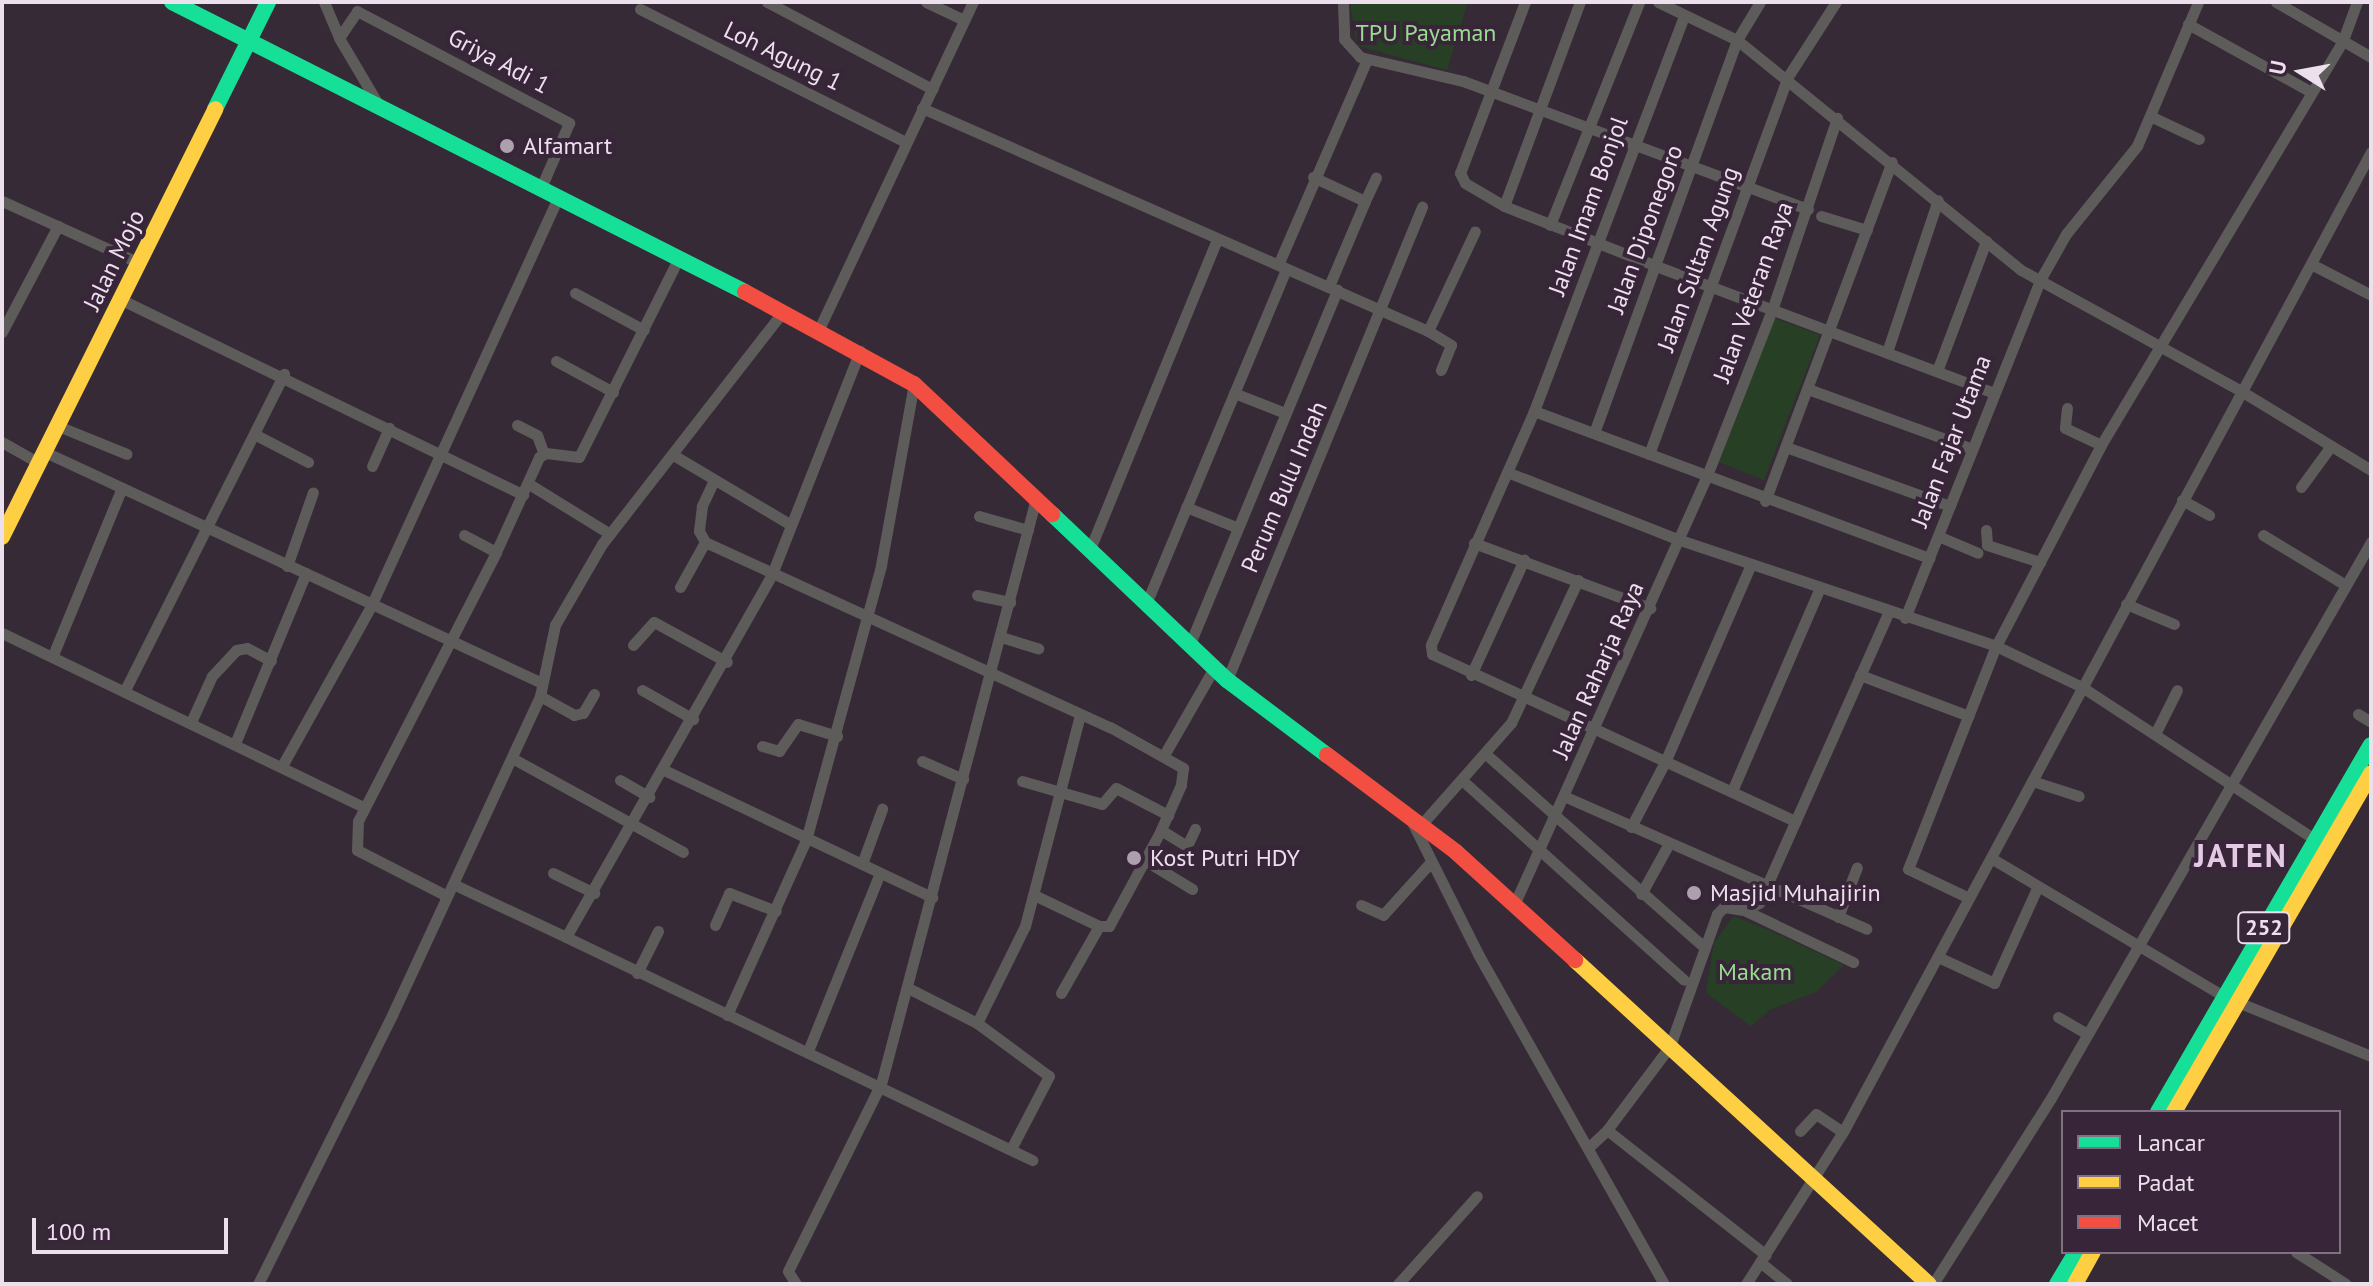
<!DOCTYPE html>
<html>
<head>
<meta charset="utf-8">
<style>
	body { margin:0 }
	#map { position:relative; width:2373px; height:1286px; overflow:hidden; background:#352a35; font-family:"PT Sans",sans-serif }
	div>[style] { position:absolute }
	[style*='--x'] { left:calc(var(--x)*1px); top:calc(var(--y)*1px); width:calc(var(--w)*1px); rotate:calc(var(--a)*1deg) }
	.green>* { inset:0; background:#274025 }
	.street>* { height:11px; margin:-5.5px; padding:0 5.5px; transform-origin:5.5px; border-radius:5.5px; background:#5e5b5b }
	.fast>* { height:16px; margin:-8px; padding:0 8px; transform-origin:8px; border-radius:8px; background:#16e098 }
	.slow>* { height:16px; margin:-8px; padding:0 8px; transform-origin:8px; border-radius:8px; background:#ffcf43 }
	.jam>* { height:16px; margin:-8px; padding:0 8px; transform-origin:8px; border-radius:8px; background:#f24e42 }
	.dots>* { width:22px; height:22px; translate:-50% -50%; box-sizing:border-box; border:4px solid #392539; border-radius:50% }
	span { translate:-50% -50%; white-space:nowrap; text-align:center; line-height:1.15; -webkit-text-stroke:8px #392539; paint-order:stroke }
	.shield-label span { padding:2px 6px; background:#392539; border:2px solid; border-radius:6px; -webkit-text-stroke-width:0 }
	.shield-label { font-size:22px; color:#ede0ed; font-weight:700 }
	.park-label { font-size:24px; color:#98dc90 }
	.street-label { font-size:24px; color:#ede0ed }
	.poi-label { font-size:24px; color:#ede0ed }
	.left { translate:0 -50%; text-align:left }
	.district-label { font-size:32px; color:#e3c9e4; font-weight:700; letter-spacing:2px }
	.frame { position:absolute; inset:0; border:4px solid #ede0ed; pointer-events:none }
	.legend { position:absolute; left:2061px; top:1110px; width:280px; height:144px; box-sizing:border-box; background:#392539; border:2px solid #817081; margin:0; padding:10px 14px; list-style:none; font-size:24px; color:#ede0ed }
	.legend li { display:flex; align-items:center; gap:16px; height:40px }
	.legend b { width:40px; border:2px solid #817081 }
	.north { position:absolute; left:2261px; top:32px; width:80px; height:80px; -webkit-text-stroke:6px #392539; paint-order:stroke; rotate:281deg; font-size:22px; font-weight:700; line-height:32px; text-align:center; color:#ede0ed }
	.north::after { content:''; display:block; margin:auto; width:28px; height:36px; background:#ede0ed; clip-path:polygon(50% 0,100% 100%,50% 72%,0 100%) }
	.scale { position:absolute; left:32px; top:1218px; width:196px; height:36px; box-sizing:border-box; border:4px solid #ede0ed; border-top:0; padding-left:10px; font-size:24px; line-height:28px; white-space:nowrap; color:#ede0ed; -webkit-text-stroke:6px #392539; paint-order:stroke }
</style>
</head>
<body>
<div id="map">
	<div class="green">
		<i style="clip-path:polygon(1350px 2px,1468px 2px,1447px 70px,1357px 46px)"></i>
		<i style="clip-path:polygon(1774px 318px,1820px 335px,1764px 480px,1719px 462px)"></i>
		<i style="clip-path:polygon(1733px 916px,1766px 929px,1844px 965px,1816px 992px,1770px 1010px,1751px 1026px,1706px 993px,1714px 943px)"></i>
	</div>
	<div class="street">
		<i style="--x:324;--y:2;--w:39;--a:67"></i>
		<i style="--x:339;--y:38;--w:77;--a:59.4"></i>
		<i style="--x:767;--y:2;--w:187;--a:27.8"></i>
		<i style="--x:926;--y:2;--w:42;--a:25.3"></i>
		<i style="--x:1343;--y:2;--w:37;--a:88"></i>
		<i style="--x:1344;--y:39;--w:24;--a:48"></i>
		<i style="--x:1360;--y:57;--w:106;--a:13.1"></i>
		<i style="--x:1463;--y:81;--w:368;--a:20.4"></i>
		<i style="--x:1525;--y:2;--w:183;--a:110.8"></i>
		<i style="--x:1460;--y:173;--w:11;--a:63"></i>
		<i style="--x:1465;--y:183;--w:45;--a:30.5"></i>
		<i style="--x:1504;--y:206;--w:163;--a:21.5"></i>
		<i style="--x:1656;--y:266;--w:358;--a:20.6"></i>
		<i style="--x:1658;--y:2;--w:88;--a:25.7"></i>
		<i style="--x:1737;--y:40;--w:365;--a:39"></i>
		<i style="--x:2021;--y:270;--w:251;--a:28.8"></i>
		<i style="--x:2241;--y:391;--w:152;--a:31.3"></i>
		<i style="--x:2276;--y:2;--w:110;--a:30.1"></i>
		<i style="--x:640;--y:9;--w:297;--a:26.6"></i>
		<i style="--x:1684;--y:16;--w:423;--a:110.8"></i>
		<i style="--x:1534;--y:411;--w:256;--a:113.8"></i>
		<i style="--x:1431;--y:645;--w:9;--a:84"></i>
		<i style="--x:1432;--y:654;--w:400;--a:24.7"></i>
		<i style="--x:2188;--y:24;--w:141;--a:28.9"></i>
		<i style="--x:339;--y:38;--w:32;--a:-56"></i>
		<i style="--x:357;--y:11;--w:240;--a:27.8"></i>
		<i style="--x:569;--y:123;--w:73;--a:113.4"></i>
		<i style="--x:922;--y:108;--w:553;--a:23.78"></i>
		<i style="--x:1428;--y:331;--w:27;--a:31"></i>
		<i style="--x:1451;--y:345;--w:27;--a:112"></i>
		<i style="--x:2150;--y:116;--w:54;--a:25.1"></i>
		<i style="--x:1313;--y:177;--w:57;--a:24.8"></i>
		<i style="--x:1365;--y:201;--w:26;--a:-65"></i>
		<i style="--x:2;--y:201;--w:150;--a:24.3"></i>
		<i style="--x:1504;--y:206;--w:218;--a:-69.6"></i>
		<i style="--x:1821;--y:216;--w:48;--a:16.9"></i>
		<i style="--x:1550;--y:225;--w:240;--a:-68.2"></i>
		<i style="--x:2311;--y:264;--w:68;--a:27.3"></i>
		<i style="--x:1278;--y:265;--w:224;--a:-66.6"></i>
		<i style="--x:1329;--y:286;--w:92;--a:-67"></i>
		<i style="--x:575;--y:293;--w:78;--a:28.2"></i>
		<i style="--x:122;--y:300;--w:446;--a:25.9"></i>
		<i style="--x:819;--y:329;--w:361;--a:-64.8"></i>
		<i style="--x:1428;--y:331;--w:110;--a:-64.8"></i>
		<i style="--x:2;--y:332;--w:120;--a:-62.2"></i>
		<i style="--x:1887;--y:352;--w:160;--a:-71.5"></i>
		<i style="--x:556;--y:361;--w:65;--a:28.5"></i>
		<i style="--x:1937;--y:371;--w:139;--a:-69.3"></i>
		<i style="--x:1808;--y:389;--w:172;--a:20"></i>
		<i style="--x:1234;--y:393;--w:55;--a:21.4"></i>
		<i style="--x:2067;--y:408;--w:20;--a:96"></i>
		<i style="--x:2065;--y:428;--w:40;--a:25"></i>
		<i style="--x:1534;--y:411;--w:422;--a:20.4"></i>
		<i style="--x:517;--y:425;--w:22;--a:27"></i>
		<i style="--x:537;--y:435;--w:20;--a:70"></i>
		<i style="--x:58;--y:426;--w:74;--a:22.1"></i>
		<i style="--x:1594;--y:433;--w:418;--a:-70"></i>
		<i style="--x:1737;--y:40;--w:44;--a:-58.8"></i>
		<i style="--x:254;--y:434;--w:61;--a:27.4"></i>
		<i style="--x:2;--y:442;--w:43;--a:29.6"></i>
		<i style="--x:1786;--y:447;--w:174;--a:19.8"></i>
		<i style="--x:45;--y:452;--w:548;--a:24.93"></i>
		<i style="--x:1649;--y:454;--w:401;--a:-69.8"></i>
		<i style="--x:1787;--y:78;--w:90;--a:-57.2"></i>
		<i style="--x:675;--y:456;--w:135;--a:30.7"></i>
		<i style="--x:372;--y:466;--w:42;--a:-65.9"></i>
		<i style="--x:1507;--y:472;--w:186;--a:21.5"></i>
		<i style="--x:1680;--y:540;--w:333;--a:18.5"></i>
		<i style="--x:1996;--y:646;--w:95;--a:25.5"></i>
		<i style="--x:2082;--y:687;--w:285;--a:33.2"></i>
		<i style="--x:714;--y:480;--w:29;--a:115"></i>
		<i style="--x:702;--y:506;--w:25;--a:97"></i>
		<i style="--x:699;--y:531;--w:13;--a:61"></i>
		<i style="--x:705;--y:542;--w:445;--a:24.6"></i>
		<i style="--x:1110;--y:727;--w:84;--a:29.3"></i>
		<i style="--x:1183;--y:768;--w:17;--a:97"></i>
		<i style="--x:1181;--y:785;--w:51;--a:114.1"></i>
		<i style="--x:1160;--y:832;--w:107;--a:118.5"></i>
		<i style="--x:1109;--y:926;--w:10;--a:180"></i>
		<i style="--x:1099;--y:926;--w:72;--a:-154.5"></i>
		<i style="--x:529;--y:484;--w:95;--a:31.7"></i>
		<i style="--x:2301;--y:487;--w:51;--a:-53.8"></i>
		<i style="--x:2182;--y:500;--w:31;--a:29"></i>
		<i style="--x:1765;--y:501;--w:362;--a:-69.5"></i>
		<i style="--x:1186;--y:507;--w:54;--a:21.8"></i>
		<i style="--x:979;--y:516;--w:51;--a:15.9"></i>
		<i style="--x:1986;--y:530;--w:15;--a:86"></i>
		<i style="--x:1987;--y:545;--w:56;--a:17.8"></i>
		<i style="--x:464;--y:535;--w:36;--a:28"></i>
		<i style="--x:2263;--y:535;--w:95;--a:31.2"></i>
		<i style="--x:1938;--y:536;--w:43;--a:23"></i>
		<i style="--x:1474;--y:543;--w:188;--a:20.3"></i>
		<i style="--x:1090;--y:549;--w:335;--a:-67.7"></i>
		<i style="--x:287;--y:566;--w:78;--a:-70.6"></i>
		<i style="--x:680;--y:587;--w:51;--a:-60.9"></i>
		<i style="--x:977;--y:595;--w:34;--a:12"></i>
		<i style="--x:1146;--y:604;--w:363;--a:-67.3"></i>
		<i style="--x:2126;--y:604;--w:52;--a:22.6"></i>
		<i style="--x:1905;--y:618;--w:364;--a:-68.2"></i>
		<i style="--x:2040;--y:280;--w:53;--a:-60.5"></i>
		<i style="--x:2066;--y:234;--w:113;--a:-51.1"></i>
		<i style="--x:2137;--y:146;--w:156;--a:-67"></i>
		<i style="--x:2;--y:633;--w:402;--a:25.7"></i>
		<i style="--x:1001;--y:637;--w:39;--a:17"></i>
		<i style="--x:633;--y:645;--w:31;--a:-48"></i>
		<i style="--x:654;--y:622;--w:83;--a:28.7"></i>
		<i style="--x:1189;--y:646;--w:386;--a:-67.4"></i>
		<i style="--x:53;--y:655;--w:181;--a:-67.6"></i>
		<i style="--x:1471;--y:675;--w:127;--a:-65.3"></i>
		<i style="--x:1860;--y:675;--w:116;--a:20.6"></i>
		<i style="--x:1227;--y:680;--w:512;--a:-67.6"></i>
		<i style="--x:125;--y:690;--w:354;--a:-63.3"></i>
		<i style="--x:642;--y:690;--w:59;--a:29.6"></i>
		<i style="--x:540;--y:696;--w:39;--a:29"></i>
		<i style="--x:574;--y:715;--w:9;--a:-13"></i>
		<i style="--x:583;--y:713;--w:22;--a:-60"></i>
		<i style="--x:2358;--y:714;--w:15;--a:32"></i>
		<i style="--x:192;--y:720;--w:48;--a:-65.6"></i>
		<i style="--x:212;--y:676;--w:35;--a:-47"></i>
		<i style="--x:236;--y:650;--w:11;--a:-10"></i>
		<i style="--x:247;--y:648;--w:27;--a:28"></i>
		<i style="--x:2155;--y:734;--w:49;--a:-63.4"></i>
		<i style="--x:236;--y:741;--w:182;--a:-67.4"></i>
		<i style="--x:762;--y:746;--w:18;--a:16"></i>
		<i style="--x:779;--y:751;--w:33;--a:-55"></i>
		<i style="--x:798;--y:724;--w:41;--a:17.1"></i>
		<i style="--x:1164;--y:755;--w:100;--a:-60.1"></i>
		<i style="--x:1487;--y:755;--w:291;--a:41.5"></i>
		<i style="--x:512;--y:758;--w:195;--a:28.8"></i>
		<i style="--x:922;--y:761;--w:45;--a:23.7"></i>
		<i style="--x:282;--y:766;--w:183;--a:-60.9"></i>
		<i style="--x:371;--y:606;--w:447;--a:-65.4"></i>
		<i style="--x:664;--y:770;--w:297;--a:25.4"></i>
		<i style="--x:620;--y:780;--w:34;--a:30"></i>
		<i style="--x:1022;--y:781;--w:83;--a:16"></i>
		<i style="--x:1102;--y:804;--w:21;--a:-49"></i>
		<i style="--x:1116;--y:788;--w:59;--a:27.4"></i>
		<i style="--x:1463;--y:781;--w:297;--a:42"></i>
		<i style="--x:2032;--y:781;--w:49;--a:17.7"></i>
		<i style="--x:1732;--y:791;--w:221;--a:-66.6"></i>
		<i style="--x:1566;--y:797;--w:328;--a:23.7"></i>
		<i style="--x:1410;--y:818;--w:152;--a:63.4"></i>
		<i style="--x:1478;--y:954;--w:379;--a:60.6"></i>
		<i style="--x:1421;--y:825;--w:136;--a:-48.6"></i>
		<i style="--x:1511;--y:723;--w:158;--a:-64.9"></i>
		<i style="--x:1631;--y:827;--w:73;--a:-62.4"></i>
		<i style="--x:1665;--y:762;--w:216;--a:-66.5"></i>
		<i style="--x:1161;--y:830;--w:31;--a:32"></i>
		<i style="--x:1187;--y:846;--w:19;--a:-65"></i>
		<i style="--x:1991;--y:858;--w:272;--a:30.7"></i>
		<i style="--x:2225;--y:997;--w:157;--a:22"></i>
		<i style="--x:1146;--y:861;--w:54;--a:31.3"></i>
		<i style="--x:862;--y:864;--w:59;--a:-70"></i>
		<i style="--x:553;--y:873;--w:46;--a:26"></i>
		<i style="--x:453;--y:884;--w:125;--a:25.1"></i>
		<i style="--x:566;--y:937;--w:417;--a:-60.4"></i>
		<i style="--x:772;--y:574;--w:240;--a:-68.5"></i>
		<i style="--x:1641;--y:894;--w:56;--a:-61.1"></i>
		<i style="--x:447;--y:896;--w:101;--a:-152.9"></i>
		<i style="--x:357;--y:850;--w:29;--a:-88"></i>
		<i style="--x:358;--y:821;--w:302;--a:-62.8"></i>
		<i style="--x:496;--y:552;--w:104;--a:-65.6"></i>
		<i style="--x:539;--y:457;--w:8;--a:-30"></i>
		<i style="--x:546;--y:453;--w:33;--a:7"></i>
		<i style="--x:579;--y:457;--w:219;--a:-63.4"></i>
		<i style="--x:1967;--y:897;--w:65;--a:-154.6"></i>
		<i style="--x:1908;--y:869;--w:240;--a:-68.5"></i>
		<i style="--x:1996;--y:646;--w:227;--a:-62.4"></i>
		<i style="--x:2101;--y:445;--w:472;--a:-59.1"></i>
		<i style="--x:2343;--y:40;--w:40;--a:-69.8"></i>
		<i style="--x:1361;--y:905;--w:24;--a:24"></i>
		<i style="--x:1383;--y:915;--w:70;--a:-47.9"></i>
		<i style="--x:1514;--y:905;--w:468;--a:-65.8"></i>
		<i style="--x:1706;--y:478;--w:180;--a:-68.6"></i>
		<i style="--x:1772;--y:310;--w:203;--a:-71.3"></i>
		<i style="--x:1744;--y:910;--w:121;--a:25.5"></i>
		<i style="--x:1838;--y:917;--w:53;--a:-69.2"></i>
		<i style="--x:715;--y:925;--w:35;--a:-66"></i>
		<i style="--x:729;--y:893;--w:50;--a:21"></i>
		<i style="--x:566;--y:937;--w:517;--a:25.57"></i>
		<i style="--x:1938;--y:957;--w:62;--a:24.9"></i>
		<i style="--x:1994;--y:983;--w:104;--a:-65.6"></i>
		<i style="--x:637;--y:973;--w:47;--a:-63.4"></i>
		<i style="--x:908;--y:988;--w:77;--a:26.9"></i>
		<i style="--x:977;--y:1023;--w:89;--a:36.4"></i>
		<i style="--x:1049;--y:1076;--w:82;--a:117.5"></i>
		<i style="--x:1061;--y:993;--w:77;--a:-60.4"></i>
		<i style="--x:727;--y:1015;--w:192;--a:-65.7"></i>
		<i style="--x:806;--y:840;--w:285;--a:-74.7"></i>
		<i style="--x:881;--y:565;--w:184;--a:-79.7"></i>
		<i style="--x:2058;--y:1017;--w:34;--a:30"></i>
		<i style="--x:977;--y:1023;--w:108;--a:-63.7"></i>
		<i style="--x:1025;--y:926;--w:218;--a:-75.4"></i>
		<i style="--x:808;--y:1051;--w:192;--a:-68"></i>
		<i style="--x:1607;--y:1130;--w:105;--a:-53.1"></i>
		<i style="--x:1670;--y:1046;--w:140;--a:-70.4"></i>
		<i style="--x:1717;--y:914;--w:10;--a:-45"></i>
		<i style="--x:1724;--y:907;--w:20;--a:9"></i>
		<i style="--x:1744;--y:910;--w:17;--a:-25"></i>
		<i style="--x:1759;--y:903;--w:317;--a:-66"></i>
		<i style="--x:1800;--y:1131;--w:23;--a:-47"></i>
		<i style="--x:1816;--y:1114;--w:32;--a:34"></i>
		<i style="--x:1589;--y:1147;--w:25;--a:-43"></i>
		<i style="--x:1607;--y:1130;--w:202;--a:38.2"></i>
		<i style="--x:2296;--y:1252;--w:59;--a:32.6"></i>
		<i style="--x:1760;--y:1262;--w:35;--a:39"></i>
		<i style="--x:258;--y:1284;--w:301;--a:-63.5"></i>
		<i style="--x:392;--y:1015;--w:352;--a:-65.1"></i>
		<i style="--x:540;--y:696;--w:73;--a:-78.1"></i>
		<i style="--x:555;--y:625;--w:94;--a:-59.9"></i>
		<i style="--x:602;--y:544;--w:293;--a:-52.1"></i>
		<i style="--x:796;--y:1284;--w:15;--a:-122"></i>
		<i style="--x:788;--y:1271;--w:209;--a:-63.6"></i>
		<i style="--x:881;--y:1084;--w:606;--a:-75.18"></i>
		<i style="--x:1398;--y:1284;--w:118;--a:-48.1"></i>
		<i style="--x:1746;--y:1284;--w:180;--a:-57.5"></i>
		<i style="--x:1843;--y:1132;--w:1113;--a:-61.69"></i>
		<i style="--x:1933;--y:1284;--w:220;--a:-57.6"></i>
		<i style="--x:2051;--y:1098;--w:642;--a:-60.08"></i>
	</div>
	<div class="fast">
		<i style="--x:172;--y:2;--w:642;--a:26.84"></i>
		<i style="--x:215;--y:109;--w:119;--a:-63.6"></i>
		<i style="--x:1052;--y:514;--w:241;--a:43.5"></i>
		<i style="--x:1227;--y:680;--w:125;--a:36.9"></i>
		<i style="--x:2158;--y:1112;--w:424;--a:-59.9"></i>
		<i style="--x:2057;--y:1284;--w:37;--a:-59"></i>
	</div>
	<div class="slow">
		<i style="--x:2;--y:537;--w:478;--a:-63.5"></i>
		<i style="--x:1575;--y:960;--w:480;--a:42.5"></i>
		<i style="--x:2174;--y:1112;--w:392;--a:-59.8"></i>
		<i style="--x:2075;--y:1284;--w:37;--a:-61"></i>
	</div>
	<div class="jam">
		<i style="--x:745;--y:292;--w:192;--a:28.6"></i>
		<i style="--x:914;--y:384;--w:190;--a:43.3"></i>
		<i style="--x:1327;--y:755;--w:161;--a:36.9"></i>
		<i style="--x:1456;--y:852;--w:161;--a:42.2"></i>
	</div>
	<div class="dots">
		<i style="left:507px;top:146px;background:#ada0ad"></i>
		<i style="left:1134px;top:858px;background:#ada0ad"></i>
		<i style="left:1694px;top:893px;background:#ada0ad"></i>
	</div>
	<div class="shield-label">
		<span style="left:2264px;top:928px">252</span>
	</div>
	<div class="park-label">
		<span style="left:1426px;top:33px">TPU Payaman</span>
		<span style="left:1755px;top:972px">Makam</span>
	</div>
	<div class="street-label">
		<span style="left:783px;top:56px;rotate:26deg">Loh Agung 1</span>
		<span style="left:499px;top:61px;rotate:28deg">Griya Adi 1</span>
		<span style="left:1588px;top:206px;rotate:-70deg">Jalan Imam Bonjol</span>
		<span style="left:1645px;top:229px;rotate:-70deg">Jalan Diponegoro</span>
		<span style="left:1698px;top:259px;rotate:-70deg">Jalan Sultan Agung</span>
		<span style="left:114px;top:260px;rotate:-64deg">Jalan Mojo</span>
		<span style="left:1753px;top:292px;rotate:-70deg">Jalan Veteran Raya</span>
		<span style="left:1951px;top:441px;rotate:-69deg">Jalan Fajar Utama</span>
		<span style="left:1284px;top:487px;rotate:-67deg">Perum Bulu Indah</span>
		<span style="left:1598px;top:670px;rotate:-66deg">Jalan Raharja Raya</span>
	</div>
	<div class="poi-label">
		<span class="left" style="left:523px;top:146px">Alfamart</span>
		<span class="left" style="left:1150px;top:858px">Kost Putri HDY</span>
		<span class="left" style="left:1710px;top:893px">Masjid Muhajirin</span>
	</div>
	<div class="district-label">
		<span style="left:2241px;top:855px">JATEN</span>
	</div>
	<div class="frame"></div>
	<ul class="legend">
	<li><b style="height:10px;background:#16e098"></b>Lancar</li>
	<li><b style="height:10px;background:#ffcf43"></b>Padat</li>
	<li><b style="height:10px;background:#f24e42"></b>Macet</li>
	</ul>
	<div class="north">U</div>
	<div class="scale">100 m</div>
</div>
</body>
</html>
